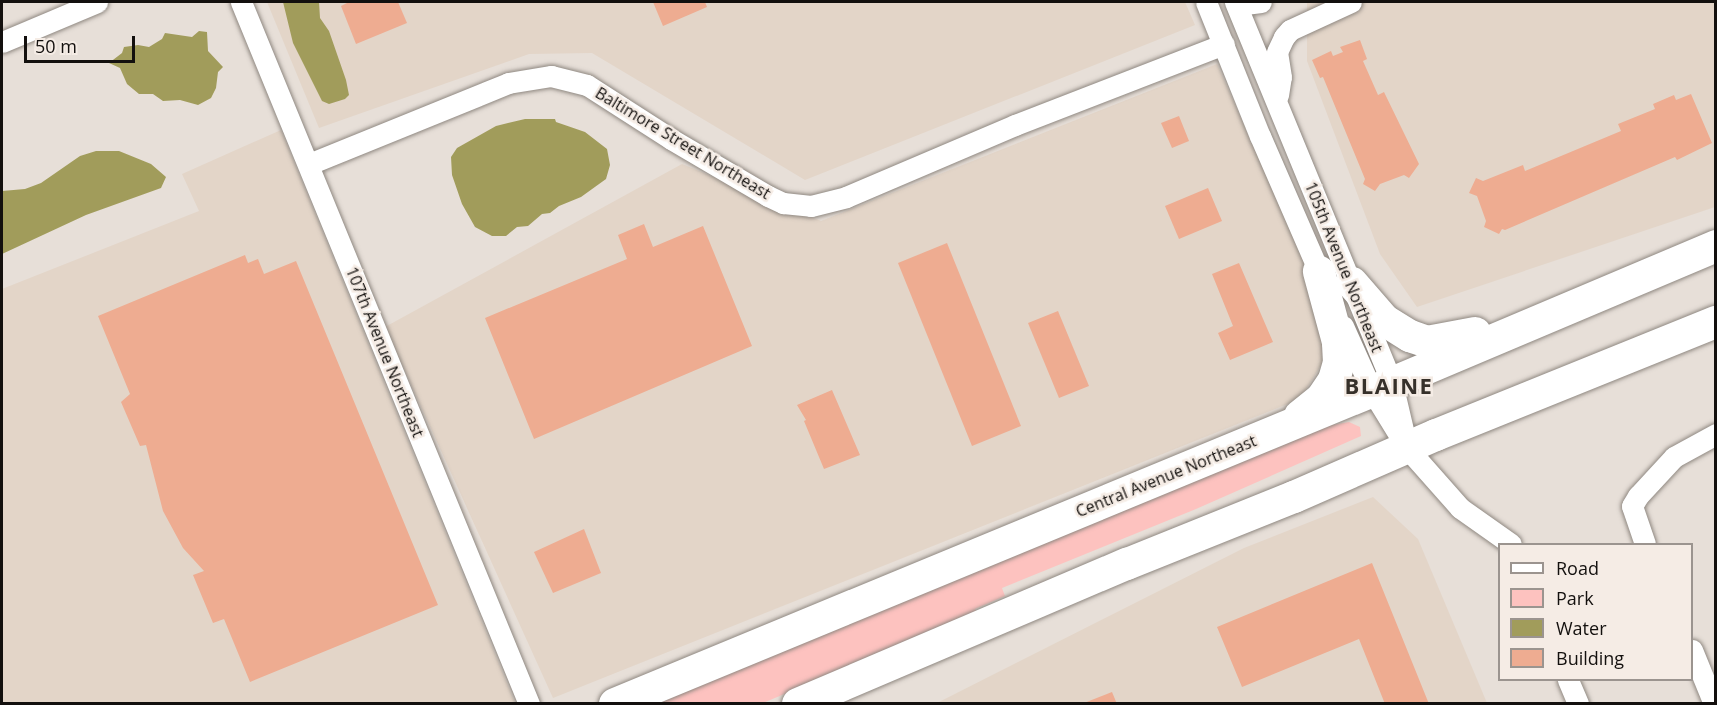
<!DOCTYPE html>
<html>
<head>
<meta charset="utf-8">
<style>
	body { margin:0 }
	#map { position:relative; width:1717px; height:705px; overflow:hidden; background:#e7dfd8; font-family:"Open Sans",sans-serif }
	div>[style] { position:absolute }
	[style*='--x'] { left:calc(var(--x)*1px); top:calc(var(--y)*1px); width:calc(var(--w)*1px); rotate:calc(var(--a)*1deg) }
	.built>* { inset:0; background:#e3d5c8 }
	.green>* { inset:0; background:#fdc2bf }
	.water>* { inset:0; background:#a19c5b }
	.building>* { inset:0; background:#eeac91 }
	.roads { filter:drop-shadow(0 0 2px #8f8881) drop-shadow(0 0 2px #8f8881) }
	.minor>* { height:21px; margin:-10.5px; padding:0 10.5px; transform-origin:10.5px; border-radius:10.5px; background:#fff }
	.highway>* { height:32px; margin:-16px; padding:0 16px; transform-origin:16px; border-radius:16px; background:#fff }
	span { translate:-50% -50%; white-space:nowrap; text-align:center; line-height:1.15; -webkit-text-stroke:5px #f5ece5; paint-order:stroke }
	.street-label { font-size:16px; color:#13100e }
	.district-label { font-size:22px; color:#36302a; font-weight:700; letter-spacing:1.5px }
	.frame { position:absolute; inset:0; border:3px solid #13100e; pointer-events:none }
	.legend { position:absolute; left:1498px; top:543px; width:195px; height:138px; box-sizing:border-box; background:#f5ece5; border:2px solid #9b948f; margin:0; padding:8px 10px; list-style:none; font-size:18px; color:#13100e }
	.legend li { display:flex; align-items:center; gap:12px; height:30px }
	.legend b { width:30px; border:2px solid #9b948f }
	.scale { position:absolute; left:24px; top:36px; width:111px; height:27px; box-sizing:border-box; border:3px solid #13100e; border-top:0; padding-left:8px; font-size:18px; line-height:21px; white-space:nowrap; color:#13100e; -webkit-text-stroke:4px #f5ece5; paint-order:stroke }
</style>
</head>
<body>
<div id="map">
	<div class="built">
		<i style="clip-path:polygon(267px 2px,1185px 2px,1195px 25px,805px 180px,592px 53px,529px 54px,319px 128px)"></i>
		<i style="clip-path:polygon(1307px 2px,1715px 2px,1715px 207px,1417px 307px,1380px 254px,1307px 61px)"></i>
		<i style="clip-path:polygon(1217px 64px,1306px 266px,1326px 357px,1300px 399px,553px 698px,385px 327px,682px 164px,821px 221px)"></i>
		<i style="clip-path:polygon(281px 130px,515px 703px,2px 704px,2px 289px,199px 211px,182px 174px)"></i>
		<i style="clip-path:polygon(1373px 497px,1418px 539px,1487px 703px,935px 704px,1244px 548px)"></i>
	</div>
	<div class="green">
		<i style="clip-path:polygon(1349px 422px,1360px 427px,1361px 436px,1196px 509px,1002px 588px,1005px 596px,975px 609px,977px 613px,763px 703px,647px 704px,1314px 428px)"></i>
	</div>
	<div class="water">
		<i style="clip-path:polygon(283px 2px,319px 2px,320px 18px,329px 31px,346px 80px,349px 95px,345px 99px,329px 104px,322px 101px,293px 43px)"></i>
		<i style="clip-path:polygon(199px 31px,207px 32px,208px 51px,223px 67px,218px 72px,216px 88px,211px 98px,198px 105px,180px 100px,163px 101px,153px 94px,139px 94px,127px 84px,120px 68px,109px 63px,122px 53px,124px 47px,138px 45px,149px 47px,162px 39px,165px 33px,192px 37px)"></i>
		<i style="clip-path:polygon(525px 119px,555px 119px,556px 122px,585px 132px,607px 149px,610px 165px,606px 179px,581px 197px,559px 206px,550px 213px,542px 214px,528px 226px,517px 227px,506px 236px,492px 236px,475px 227px,462px 204px,452px 175px,451px 157px,457px 148px,496px 126px)"></i>
		<i style="clip-path:polygon(96px 151px,119px 151px,151px 164px,166px 177px,161px 188px,86px 215px,2px 254px,2px 191px,25px 189px,41px 183px,80px 156px)"></i>
	</div>
	<div class="building">
		<i style="clip-path:polygon(349px 2px,398px 2px,407px 23px,356px 44px,341px 6px)"></i>
		<i style="clip-path:polygon(653px 2px,705px 2px,707px 7px,663px 26px)"></i>
		<i style="clip-path:polygon(1360px 40px,1367px 59px,1363px 61px,1378px 95px,1384px 92px,1419px 164px,1409px 178px,1404px 175px,1380px 184px,1375px 191px,1363px 184px,1365px 179px,1323px 77px,1320px 78px,1312px 60px,1331px 51px,1333px 56px,1343px 52px,1340px 47px)"></i>
		<i style="clip-path:polygon(1691px 94px,1712px 143px,1677px 160px,1675px 157px,1505px 230px,1502px 229px,1499px 234px,1484px 227px,1486px 221px,1477px 196px,1469px 193px,1476px 178px,1483px 181px,1523px 165px,1525px 171px,1621px 131px,1618px 124px,1655px 109px,1653px 104px,1674px 95px,1676px 100px)"></i>
		<i style="clip-path:polygon(1179px 116px,1189px 141px,1172px 148px,1161px 123px)"></i>
		<i style="clip-path:polygon(1208px 188px,1222px 221px,1179px 239px,1165px 206px)"></i>
		<i style="clip-path:polygon(644px 224px,653px 247px,703px 226px,752px 346px,534px 439px,485px 318px,627px 259px,618px 235px)"></i>
		<i style="clip-path:polygon(947px 243px,1021px 426px,972px 446px,898px 263px)"></i>
		<i style="clip-path:polygon(245px 255px,248px 263px,258px 259px,264px 274px,296px 261px,438px 605px,250px 682px,224px 619px,213px 623px,193px 575px,204px 571px,183px 548px,163px 511px,146px 445px,140px 446px,121px 402px,130px 394px,98px 316px)"></i>
		<i style="clip-path:polygon(1239px 263px,1273px 342px,1230px 360px,1218px 333px,1233px 326px,1212px 274px)"></i>
		<i style="clip-path:polygon(1058px 311px,1089px 386px,1059px 398px,1028px 323px)"></i>
		<i style="clip-path:polygon(832px 390px,860px 455px,824px 469px,804px 421px,806px 420px,797px 405px)"></i>
		<i style="clip-path:polygon(584px 529px,601px 573px,553px 593px,534px 552px)"></i>
		<i style="clip-path:polygon(1372px 563px,1429px 704px,1385px 704px,1359px 639px,1242px 687px,1217px 627px)"></i>
		<i style="clip-path:polygon(1112px 692px,1117px 704px,1084px 704px,1084px 703px)"></i>
	</div>
	<div class="roads">
		<div class="minor">
			<i style="--x:241;--y:2;--w:759;--a:67.69"></i>
			<i style="--x:1206;--y:2;--w:144;--a:68.1"></i>
			<i style="--x:1260;--y:136;--w:160;--a:66.5"></i>
			<i style="--x:1235;--y:2;--w:412;--a:67.6"></i>
			<i style="--x:1392;--y:383;--w:48;--a:76.8"></i>
			<i style="--x:1237;--y:5;--w:24;--a:-7"></i>
			<i style="--x:2;--y:42;--w:103;--a:-22.8"></i>
			<i style="--x:1278;--y:95;--w:18;--a:-81"></i>
			<i style="--x:1281;--y:77;--w:25;--a:-99"></i>
			<i style="--x:1277;--y:52;--w:17;--a:-65"></i>
			<i style="--x:1284;--y:37;--w:9;--a:-49"></i>
			<i style="--x:1290;--y:30;--w:67;--a:-24.7"></i>
			<i style="--x:309;--y:164;--w:215;--a:-22.1"></i>
			<i style="--x:508;--y:83;--w:44;--a:-9.2"></i>
			<i style="--x:551;--y:76;--w:37;--a:14"></i>
			<i style="--x:587;--y:85;--w:100;--a:32.7"></i>
			<i style="--x:671;--y:139;--w:113;--a:30.4"></i>
			<i style="--x:768;--y:196;--w:17;--a:25"></i>
			<i style="--x:783;--y:203;--w:28;--a:6"></i>
			<i style="--x:811;--y:206;--w:36;--a:-14"></i>
			<i style="--x:846;--y:197;--w:184;--a:-23.1"></i>
			<i style="--x:1015;--y:125;--w:224;--a:-21.2"></i>
			<i style="--x:1343;--y:326;--w:71;--a:66"></i>
			<i style="--x:1372;--y:391;--w:67;--a:58.4"></i>
			<i style="--x:1407;--y:448;--w:80;--a:48.5"></i>
			<i style="--x:1460;--y:508;--w:62;--a:35.2"></i>
			<i style="--x:1645;--y:544;--w:40;--a:-108.9"></i>
			<i style="--x:1632;--y:506;--w:12;--a:-59"></i>
			<i style="--x:1638;--y:496;--w:53;--a:-47.3"></i>
			<i style="--x:1674;--y:457;--w:48;--a:-28.7"></i>
			<i style="--x:1692;--y:650;--w:58;--a:67.8"></i>
			<i style="--x:1568;--y:680;--w:26;--a:67"></i>
		</div>
		<div class="highway">
			<i style="--x:1352;--y:283;--w:49;--a:49.1"></i>
			<i style="--x:1384;--y:320;--w:31;--a:32"></i>
			<i style="--x:1410;--y:336;--w:18;--a:19"></i>
			<i style="--x:1427;--y:342;--w:49;--a:-10.6"></i>
			<i style="--x:1300;--y:416;--w:28;--a:-39"></i>
			<i style="--x:1322;--y:398;--w:22;--a:-56"></i>
			<i style="--x:1334;--y:380;--w:18;--a:-74"></i>
			<i style="--x:1339;--y:363;--w:21;--a:-93"></i>
			<i style="--x:1338;--y:342;--w:73;--a:-105.2"></i>
			<i style="--x:615;--y:704;--w:841;--a:-22.45"></i>
			<i style="--x:1392;--y:383;--w:352;--a:-22.9"></i>
			<i style="--x:798;--y:704;--w:358;--a:-23.1"></i>
			<i style="--x:1127;--y:564;--w:180;--a:-21.9"></i>
			<i style="--x:1294;--y:497;--w:155;--a:-23.6"></i>
			<i style="--x:1436;--y:435;--w:302;--a:-22"></i>
		</div>
	</div>
	<div class="street-label">
		<span style="left:683px;top:143px;rotate:31deg">Baltimore Street Northeast</span>
		<span style="left:1344px;top:267px;rotate:68deg">105th Avenue Northeast</span>
		<span style="left:385px;top:352px;rotate:68deg">107th Avenue Northeast</span>
		<span style="left:1166px;top:476px;rotate:-22deg">Central Avenue Northeast</span>
	</div>
	<div class="district-label">
		<span style="left:1389px;top:386px">BLAINE</span>
	</div>
	<div class="frame"></div>
	<ul class="legend">
	<li><b style="height:8px;background:#fff"></b>Road</li>
	<li><b style="height:16px;background:#fdc2bf"></b>Park</li>
	<li><b style="height:16px;background:#a19c5b"></b>Water</li>
	<li><b style="height:16px;background:#eeac91"></b>Building</li>
	</ul>
	<div class="scale">50 m</div>
</div>
</body>
</html>
